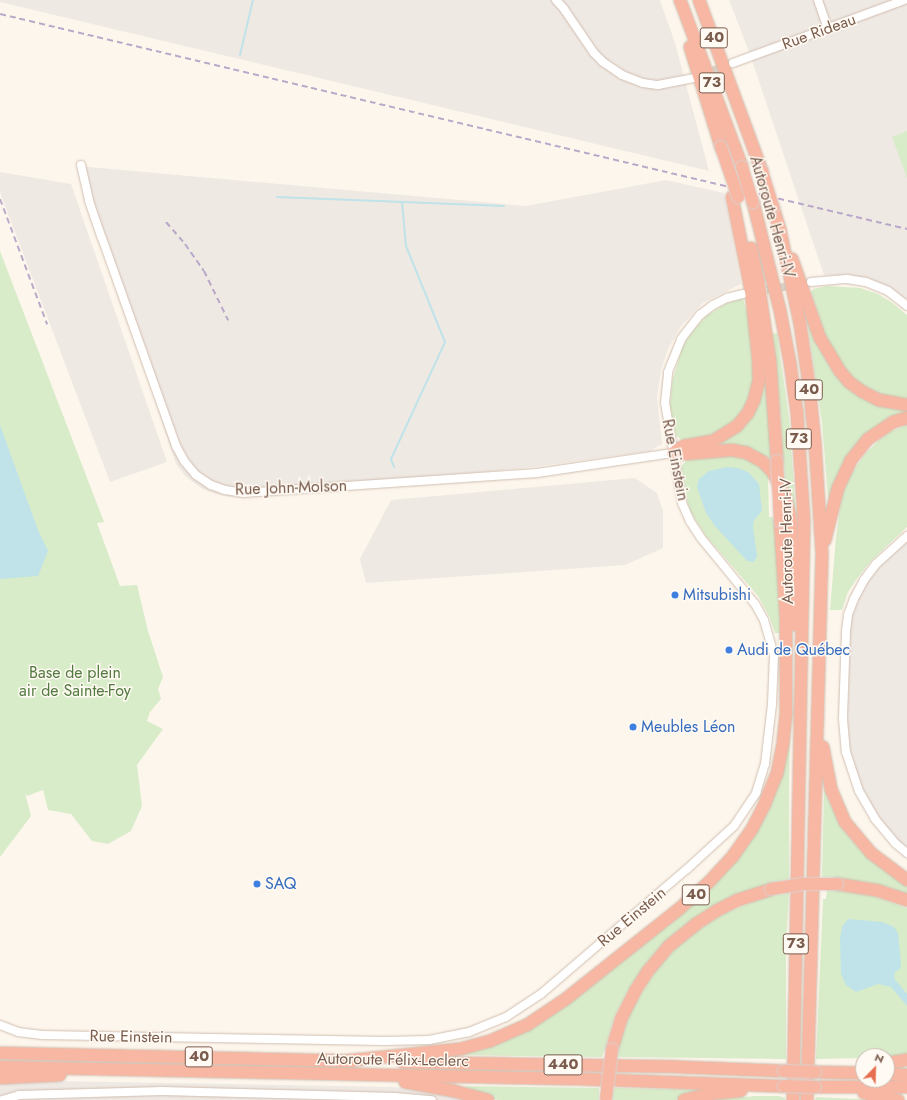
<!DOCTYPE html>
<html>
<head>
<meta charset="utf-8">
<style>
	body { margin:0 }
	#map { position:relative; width:907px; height:1100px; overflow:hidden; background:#fdf6ec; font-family:Jost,sans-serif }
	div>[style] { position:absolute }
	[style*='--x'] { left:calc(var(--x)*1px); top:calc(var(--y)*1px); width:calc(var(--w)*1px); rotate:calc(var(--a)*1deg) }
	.industrial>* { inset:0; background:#efe9e4 }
	.green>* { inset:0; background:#d8ecc9 }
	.water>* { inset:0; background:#bfe3e8 }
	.stream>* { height:2px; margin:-1px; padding:0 1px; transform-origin:1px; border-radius:1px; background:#bfe3e8 }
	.minor-tunnel>* { height:8px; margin-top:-4px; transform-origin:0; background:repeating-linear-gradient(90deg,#dcd0c4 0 8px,transparent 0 12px) }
	.roads { filter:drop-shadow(0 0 1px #d1beb0) drop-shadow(0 0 1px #d1beb0) }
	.minor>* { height:8px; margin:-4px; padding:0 4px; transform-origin:4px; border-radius:4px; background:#fff }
	.highway>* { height:12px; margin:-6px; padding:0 6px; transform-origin:6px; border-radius:6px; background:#f7b7a3 }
	.rail>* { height:2px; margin-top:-1px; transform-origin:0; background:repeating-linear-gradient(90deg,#b9a8c9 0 6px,transparent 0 10px) }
	.bridges { filter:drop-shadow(0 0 1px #dad1cd) drop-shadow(0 0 1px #dad1cd) }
	.highway-bridge>* { height:12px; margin:-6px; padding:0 6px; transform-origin:6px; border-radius:6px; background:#f7b7a3 }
	.dots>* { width:11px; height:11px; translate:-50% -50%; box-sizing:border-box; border:2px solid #fffaf3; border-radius:50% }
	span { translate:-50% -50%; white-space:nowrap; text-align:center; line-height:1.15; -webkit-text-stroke:3px #fffaf3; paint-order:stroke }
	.shield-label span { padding:1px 3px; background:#fffaf3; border:1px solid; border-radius:3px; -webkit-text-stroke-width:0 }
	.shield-label { font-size:15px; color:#7a5c4d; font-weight:700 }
	.street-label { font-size:16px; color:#7a5c4d }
	.shop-label { font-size:16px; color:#366cbe }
	.left { translate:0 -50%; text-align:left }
	.park-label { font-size:16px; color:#537a41 }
	.north { position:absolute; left:855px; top:1048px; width:40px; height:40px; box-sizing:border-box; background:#fffaf3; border:1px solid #cabbb1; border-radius:50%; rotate:23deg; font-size:11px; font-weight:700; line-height:16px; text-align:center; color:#7a5c4d }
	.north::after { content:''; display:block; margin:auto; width:14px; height:18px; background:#e76f51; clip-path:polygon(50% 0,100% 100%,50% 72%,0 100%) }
</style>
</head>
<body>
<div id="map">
	<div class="industrial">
		<i style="clip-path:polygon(0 0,660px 0,675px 43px,709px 171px,0 2px)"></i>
		<i style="clip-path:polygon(729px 0,907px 0,907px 299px,876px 282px,854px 276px,824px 275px,748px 49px)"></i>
		<i style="clip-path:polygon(78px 166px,526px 206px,666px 180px,724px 193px,741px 284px,703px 303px,681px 326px,668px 349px,661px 370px,657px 397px,662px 444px,650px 451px,532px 467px,237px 498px,216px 494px,201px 488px,185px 476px,176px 464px)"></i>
		<i style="clip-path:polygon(0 172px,71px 184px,167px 462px,110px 482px,2px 198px,0 191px)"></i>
		<i style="clip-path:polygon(635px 478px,657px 493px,663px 511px,663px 548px,625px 565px,366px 583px,360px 559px,391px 500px)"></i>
		<i style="clip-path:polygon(907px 536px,907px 853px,875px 819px,846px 752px,848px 615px,876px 564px)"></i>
		<i style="clip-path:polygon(51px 1081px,394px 1087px,472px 1100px,0 1100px,0 1083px)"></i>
	</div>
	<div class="green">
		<i style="clip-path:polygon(907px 131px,907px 178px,892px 137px)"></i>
		<i style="clip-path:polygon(0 251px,104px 522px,97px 523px,120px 586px,137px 585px,148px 631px,163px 677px,158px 689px,161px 699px,150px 712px,147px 721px,163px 729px,137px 765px,142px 806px,131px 831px,108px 844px,92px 841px,71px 814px,48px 810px,43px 790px,27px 796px,25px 793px,31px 816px,0 857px)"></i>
		<i style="clip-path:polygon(827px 286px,860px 288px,878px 294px,891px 302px,907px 315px,907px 401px,875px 393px,854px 380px,842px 366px,826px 337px,811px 292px,813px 289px)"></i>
		<i style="clip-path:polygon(743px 298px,750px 325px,755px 357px,753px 392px,743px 414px,718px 435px,683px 441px,675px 435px,670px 406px,672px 382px,682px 348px,691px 333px,706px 316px,727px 303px)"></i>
		<i style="clip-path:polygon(811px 321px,835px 371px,907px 409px,907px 413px,886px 421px,831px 498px,828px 498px,822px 422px,807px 322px)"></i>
		<i style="clip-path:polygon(777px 333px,789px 418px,796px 515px,793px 515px,783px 482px,781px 417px,772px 334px)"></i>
		<i style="clip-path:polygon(764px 344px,772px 466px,721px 447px,719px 442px,742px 428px)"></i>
		<i style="clip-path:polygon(907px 425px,907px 527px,870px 562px,856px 580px,848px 592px,842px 610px,830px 610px,836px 537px,842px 494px,851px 474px,865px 454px,879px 440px,892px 431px)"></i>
		<i style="clip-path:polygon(720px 454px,746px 458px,766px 471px,768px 477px,769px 517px,776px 517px,781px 633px,775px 633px,769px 616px,758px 596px,706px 536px,690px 511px,680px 474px,682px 465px,690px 458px)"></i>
		<i style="clip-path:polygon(789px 735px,790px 735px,789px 787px,789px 880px,752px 889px,731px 897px,706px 910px,682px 927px,662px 945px,647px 962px,631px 985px,615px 1015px,602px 1057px,462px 1055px,462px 1052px,521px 1032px,734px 863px)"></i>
		<i style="clip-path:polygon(824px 789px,827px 789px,831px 806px,841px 827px,853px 842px,868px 858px,907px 885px,907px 894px,891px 888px,866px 882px,822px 877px)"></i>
		<i style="clip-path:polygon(827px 889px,873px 896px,907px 908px,907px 1054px,887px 1057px,863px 1056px,863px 1058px,816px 1059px,823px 899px,826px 899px)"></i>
		<i style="clip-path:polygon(789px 892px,786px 948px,786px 1059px,617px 1057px,619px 1045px,632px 1009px,659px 966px,677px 947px,698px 930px,723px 914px,765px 897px)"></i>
		<i style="clip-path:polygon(466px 1086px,599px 1088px,599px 1100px,498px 1100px,466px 1090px)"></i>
		<i style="clip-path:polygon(615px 1088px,708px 1090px,675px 1100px,612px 1100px,612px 1092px)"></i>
		<i style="clip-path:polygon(756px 1096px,779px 1096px,785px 1098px,785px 1100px,707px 1100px)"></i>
		<i style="clip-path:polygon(816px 1097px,860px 1099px,869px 1100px,815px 1100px)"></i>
	</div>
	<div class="water">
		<i style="clip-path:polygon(0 425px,38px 530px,48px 551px,38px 576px,0 579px)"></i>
		<i style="clip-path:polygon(727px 467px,738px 468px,748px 472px,759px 484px,762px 511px,754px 520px,753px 527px,757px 556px,754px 562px,747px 561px,715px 526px,706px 513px,697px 487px,699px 479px,709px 471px)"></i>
		<i style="clip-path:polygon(848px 919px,882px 922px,894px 927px,898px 933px,901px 964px,900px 969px,895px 972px,894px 978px,907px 994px,907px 1006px,891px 987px,878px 984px,856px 992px,846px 985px,841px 974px,840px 939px,842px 927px)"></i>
	</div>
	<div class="stream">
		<i style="--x:240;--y:55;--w:57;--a:-76.7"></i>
		<i style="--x:277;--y:197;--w:227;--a:2.3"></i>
		<i style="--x:394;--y:467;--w:9;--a:-111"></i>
		<i style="--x:391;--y:459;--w:129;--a:-65.2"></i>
		<i style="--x:445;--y:342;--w:104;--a:-112.1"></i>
		<i style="--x:406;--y:246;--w:44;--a:-95.2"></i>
	</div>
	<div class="minor-tunnel">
		<i style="--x:702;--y:75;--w:27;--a:-22"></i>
		<i style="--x:755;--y:292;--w:41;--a:-9.9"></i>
	</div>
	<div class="roads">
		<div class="minor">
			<i style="--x:556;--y:0;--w:12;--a:48"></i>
			<i style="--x:564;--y:9;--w:53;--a:55.7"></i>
			<i style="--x:594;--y:53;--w:13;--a:45"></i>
			<i style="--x:603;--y:62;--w:23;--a:34"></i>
			<i style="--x:622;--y:75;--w:22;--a:21"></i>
			<i style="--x:643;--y:83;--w:15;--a:8"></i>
			<i style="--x:658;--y:85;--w:36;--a:-11"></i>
			<i style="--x:818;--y:0;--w:31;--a:71"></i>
			<i style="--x:733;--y:63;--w:182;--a:-20.2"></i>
			<i style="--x:81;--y:165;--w:37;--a:77"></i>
			<i style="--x:89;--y:201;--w:39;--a:71"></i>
			<i style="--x:102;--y:238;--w:221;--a:70.4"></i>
			<i style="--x:176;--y:446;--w:18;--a:61"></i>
			<i style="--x:185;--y:462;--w:17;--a:50"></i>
			<i style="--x:196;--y:475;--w:18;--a:34"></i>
			<i style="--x:211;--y:485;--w:15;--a:20"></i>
			<i style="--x:225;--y:490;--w:18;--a:9"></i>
			<i style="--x:243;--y:493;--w:295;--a:-3.9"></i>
			<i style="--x:537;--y:473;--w:137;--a:-8.4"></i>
			<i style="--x:811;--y:282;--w:36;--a:-5"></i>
			<i style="--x:847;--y:279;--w:19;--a:9"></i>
			<i style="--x:866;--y:282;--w:24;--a:22"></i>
			<i style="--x:888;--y:291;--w:24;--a:38"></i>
			<i style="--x:907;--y:536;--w:42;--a:137.9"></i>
			<i style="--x:876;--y:564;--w:20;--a:127"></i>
			<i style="--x:864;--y:580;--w:21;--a:118"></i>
			<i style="--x:854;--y:599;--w:17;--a:111"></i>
			<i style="--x:848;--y:615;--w:17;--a:97"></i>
			<i style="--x:846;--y:632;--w:87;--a:92"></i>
			<i style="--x:843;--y:719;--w:33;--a:85"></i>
			<i style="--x:846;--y:752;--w:41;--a:71.6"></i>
			<i style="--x:859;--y:791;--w:32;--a:60"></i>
			<i style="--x:875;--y:819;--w:31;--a:50"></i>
			<i style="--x:895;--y:843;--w:16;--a:40"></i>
			<i style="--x:0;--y:1025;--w:19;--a:21"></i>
			<i style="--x:18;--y:1032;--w:24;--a:7"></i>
			<i style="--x:42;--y:1035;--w:342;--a:1"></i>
			<i style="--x:384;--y:1041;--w:45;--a:-1.3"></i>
			<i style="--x:429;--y:1040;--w:41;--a:-11.3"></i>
			<i style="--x:469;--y:1032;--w:40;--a:-22"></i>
			<i style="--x:506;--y:1017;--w:42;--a:-33.3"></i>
			<i style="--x:541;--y:994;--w:192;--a:-40.6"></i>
			<i style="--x:687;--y:869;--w:64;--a:-42.5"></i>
			<i style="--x:734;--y:826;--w:40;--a:-56"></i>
			<i style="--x:756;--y:793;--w:30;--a:-73"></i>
			<i style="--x:765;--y:764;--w:60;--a:-83.3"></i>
			<i style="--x:772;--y:704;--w:49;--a:-87.7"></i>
			<i style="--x:774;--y:655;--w:36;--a:-106"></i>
			<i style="--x:764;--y:620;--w:18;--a:-119"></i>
			<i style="--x:755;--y:604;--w:85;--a:-129.3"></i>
			<i style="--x:701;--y:538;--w:20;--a:-123"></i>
			<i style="--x:690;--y:521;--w:20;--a:-114"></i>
			<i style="--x:682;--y:503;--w:101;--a:-99.6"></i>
			<i style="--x:665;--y:403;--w:31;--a:-84"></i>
			<i style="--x:668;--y:372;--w:35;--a:-68"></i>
			<i style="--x:681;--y:339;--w:31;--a:-52"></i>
			<i style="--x:700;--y:315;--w:16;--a:-38"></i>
			<i style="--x:713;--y:305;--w:16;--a:-27"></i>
			<i style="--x:727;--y:298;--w:16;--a:-14"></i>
			<i style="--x:2;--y:1100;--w:18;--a:-16"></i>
			<i style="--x:19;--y:1095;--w:143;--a:-1.6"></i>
			<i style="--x:162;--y:1091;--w:233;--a:1.5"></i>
			<i style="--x:395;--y:1097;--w:37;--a:5"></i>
		</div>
		<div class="highway">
			<i style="--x:680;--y:0;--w:178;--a:69.6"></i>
			<i style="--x:699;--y:0;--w:182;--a:69.8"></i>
			<i style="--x:690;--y:47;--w:105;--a:72.8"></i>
			<i style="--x:753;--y:202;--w:111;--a:76"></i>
			<i style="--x:780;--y:310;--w:54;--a:79.3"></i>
			<i style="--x:790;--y:363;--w:50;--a:82"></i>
			<i style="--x:797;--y:413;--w:108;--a:86.3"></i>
			<i style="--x:804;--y:521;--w:579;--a:91.09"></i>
			<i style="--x:773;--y:207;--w:24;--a:73"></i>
			<i style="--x:780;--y:230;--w:96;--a:78"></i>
			<i style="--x:800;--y:324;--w:61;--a:81.5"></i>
			<i style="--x:809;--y:384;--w:59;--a:84.2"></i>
			<i style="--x:815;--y:443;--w:110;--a:86.4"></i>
			<i style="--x:822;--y:553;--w:547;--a:91.57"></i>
			<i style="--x:751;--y:248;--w:34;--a:78"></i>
			<i style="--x:758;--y:281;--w:80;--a:81.4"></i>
			<i style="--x:770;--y:360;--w:101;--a:86"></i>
			<i style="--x:792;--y:259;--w:84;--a:70.5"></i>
			<i style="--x:820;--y:338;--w:37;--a:59"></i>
			<i style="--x:839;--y:370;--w:16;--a:50"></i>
			<i style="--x:849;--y:382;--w:17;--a:36"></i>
			<i style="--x:863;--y:392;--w:18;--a:27"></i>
			<i style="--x:879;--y:400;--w:28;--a:10"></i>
			<i style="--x:677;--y:450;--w:8;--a:-30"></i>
			<i style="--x:684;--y:446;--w:29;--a:-10"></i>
			<i style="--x:713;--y:441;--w:28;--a:-32"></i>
			<i style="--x:737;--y:426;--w:17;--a:-50"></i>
			<i style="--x:748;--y:413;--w:14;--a:-65"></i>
			<i style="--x:754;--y:400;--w:21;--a:-76"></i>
			<i style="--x:759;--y:380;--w:24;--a:-92"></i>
			<i style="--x:758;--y:356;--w:65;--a:-96.1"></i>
			<i style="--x:751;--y:291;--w:96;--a:-101.4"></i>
			<i style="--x:673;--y:453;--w:12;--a:5"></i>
			<i style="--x:685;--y:454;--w:47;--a:-4.9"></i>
			<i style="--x:732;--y:450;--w:15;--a:11"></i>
			<i style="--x:747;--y:453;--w:18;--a:29"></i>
			<i style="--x:763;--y:462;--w:13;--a:45"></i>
			<i style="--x:772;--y:471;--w:27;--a:62"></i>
			<i style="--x:785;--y:495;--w:26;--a:77"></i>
			<i style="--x:791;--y:520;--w:105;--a:87.8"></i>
			<i style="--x:825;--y:540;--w:54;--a:-76"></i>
			<i style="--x:838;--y:488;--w:31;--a:-65"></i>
			<i style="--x:851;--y:460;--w:27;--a:-51"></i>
			<i style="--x:868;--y:439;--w:30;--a:-34"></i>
			<i style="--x:893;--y:422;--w:15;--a:-16"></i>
			<i style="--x:823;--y:747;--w:43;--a:79.2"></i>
			<i style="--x:831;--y:789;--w:36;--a:67"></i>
			<i style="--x:845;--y:822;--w:40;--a:50"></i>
			<i style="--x:871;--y:853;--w:45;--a:36.9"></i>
			<i style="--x:837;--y:884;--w:39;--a:9"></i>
			<i style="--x:876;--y:890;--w:33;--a:18"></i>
			<i style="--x:612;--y:1049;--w:31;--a:-73"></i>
			<i style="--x:621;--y:1019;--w:31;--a:-63"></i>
			<i style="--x:635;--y:991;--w:24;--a:-57"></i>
			<i style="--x:648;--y:971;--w:33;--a:-50"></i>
			<i style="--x:669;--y:946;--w:35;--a:-39"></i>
			<i style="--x:696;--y:924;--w:24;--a:-33"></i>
			<i style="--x:716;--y:911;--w:25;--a:-27"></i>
			<i style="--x:738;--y:900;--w:35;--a:-18"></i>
			<i style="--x:0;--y:1053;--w:353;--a:1.3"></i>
			<i style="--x:345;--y:1061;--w:116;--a:-6"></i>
			<i style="--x:460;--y:1049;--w:31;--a:-15"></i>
			<i style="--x:490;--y:1041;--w:40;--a:-23.4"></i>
			<i style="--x:527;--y:1025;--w:48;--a:-34"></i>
			<i style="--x:567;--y:998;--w:143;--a:-38.5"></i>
			<i style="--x:679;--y:909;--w:39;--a:-42"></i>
			<i style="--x:708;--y:883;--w:37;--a:-47"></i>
			<i style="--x:733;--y:856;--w:33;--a:-55"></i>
			<i style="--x:752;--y:829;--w:29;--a:-63"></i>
			<i style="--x:765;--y:803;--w:31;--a:-68"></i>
			<i style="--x:777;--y:774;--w:32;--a:-79"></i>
			<i style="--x:783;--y:743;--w:31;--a:-84"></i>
			<i style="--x:786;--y:712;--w:94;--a:-90"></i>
			<i style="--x:786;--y:618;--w:97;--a:-93.5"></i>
			<i style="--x:403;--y:1062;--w:276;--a:1"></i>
			<i style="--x:679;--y:1067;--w:105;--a:2.2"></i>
			<i style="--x:887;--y:1063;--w:20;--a:-9"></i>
			<i style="--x:0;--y:1067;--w:579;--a:1.19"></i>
			<i style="--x:579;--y:1079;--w:205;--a:2"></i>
			<i style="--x:815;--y:1072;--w:48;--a:1.2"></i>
			<i style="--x:887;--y:1074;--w:20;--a:3"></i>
			<i style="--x:0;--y:1078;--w:60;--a:-2.9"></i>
			<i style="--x:405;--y:1082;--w:50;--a:10.4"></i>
			<i style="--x:454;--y:1091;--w:35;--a:15"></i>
			<i style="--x:815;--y:1087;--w:92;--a:0"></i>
			<i style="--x:864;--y:1093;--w:35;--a:12"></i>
			<i style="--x:684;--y:1100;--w:27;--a:-13"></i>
			<i style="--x:710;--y:1094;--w:31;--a:-6"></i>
		</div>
	</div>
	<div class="rail">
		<i style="--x:0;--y:14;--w:932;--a:13.34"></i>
		<i style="--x:0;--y:199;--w:134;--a:69.4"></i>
		<i style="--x:166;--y:222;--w:29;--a:49"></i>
		<i style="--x:185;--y:244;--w:33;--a:55"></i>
		<i style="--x:204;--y:271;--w:55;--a:63.9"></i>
	</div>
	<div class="bridges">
		<div class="highway-bridge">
			<i style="--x:721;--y:147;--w:53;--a:71.2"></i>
			<i style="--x:742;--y:167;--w:37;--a:73"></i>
			<i style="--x:762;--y:171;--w:38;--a:73"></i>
			<i style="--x:777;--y:461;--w:60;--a:87.1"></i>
			<i style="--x:771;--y:889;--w:33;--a:-9"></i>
			<i style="--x:804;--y:884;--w:33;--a:0"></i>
			<i style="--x:784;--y:1071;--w:31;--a:2"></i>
			<i style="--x:784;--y:1086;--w:31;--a:2"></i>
			<i style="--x:606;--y:1098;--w:49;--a:-83"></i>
		</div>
	</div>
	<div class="dots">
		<i style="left:675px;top:595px;background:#3f7fe0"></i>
		<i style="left:729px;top:650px;background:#3f7fe0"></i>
		<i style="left:633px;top:727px;background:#3f7fe0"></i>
		<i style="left:257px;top:884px;background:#3f7fe0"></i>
	</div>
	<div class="shield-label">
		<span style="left:714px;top:38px">40</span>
		<span style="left:712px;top:83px">73</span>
		<span style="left:809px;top:390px">40</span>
		<span style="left:799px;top:439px">73</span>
		<span style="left:696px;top:895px">40</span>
		<span style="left:796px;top:944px">73</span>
		<span style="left:199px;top:1057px">40</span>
		<span style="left:563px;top:1065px">440</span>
	</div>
	<div class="street-label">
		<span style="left:819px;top:32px;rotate:-20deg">Rue Rideau</span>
		<span style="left:772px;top:217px;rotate:74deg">Autoroute Henri-IV</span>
		<span style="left:675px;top:460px;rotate:79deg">Rue Einstein</span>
		<span style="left:291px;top:488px;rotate:-2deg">Rue John-Molson</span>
		<span style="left:787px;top:541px;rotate:-91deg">Autoroute Henri-IV</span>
		<span style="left:632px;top:917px;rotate:-40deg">Rue Einstein</span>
		<span style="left:131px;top:1037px;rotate:1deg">Rue Einstein</span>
		<span style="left:393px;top:1060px;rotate:1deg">Autoroute Félix-Leclerc</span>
	</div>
	<div class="shop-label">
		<span class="left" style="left:683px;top:595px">Mitsubishi</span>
		<span class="left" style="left:737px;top:650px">Audi de Québec</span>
		<span class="left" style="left:641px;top:727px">Meubles Léon</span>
		<span class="left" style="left:265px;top:884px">SAQ</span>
	</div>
	<div class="park-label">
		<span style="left:75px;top:682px">Base de plein<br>air de Sainte-Foy</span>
	</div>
	<div class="north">N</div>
</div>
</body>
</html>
